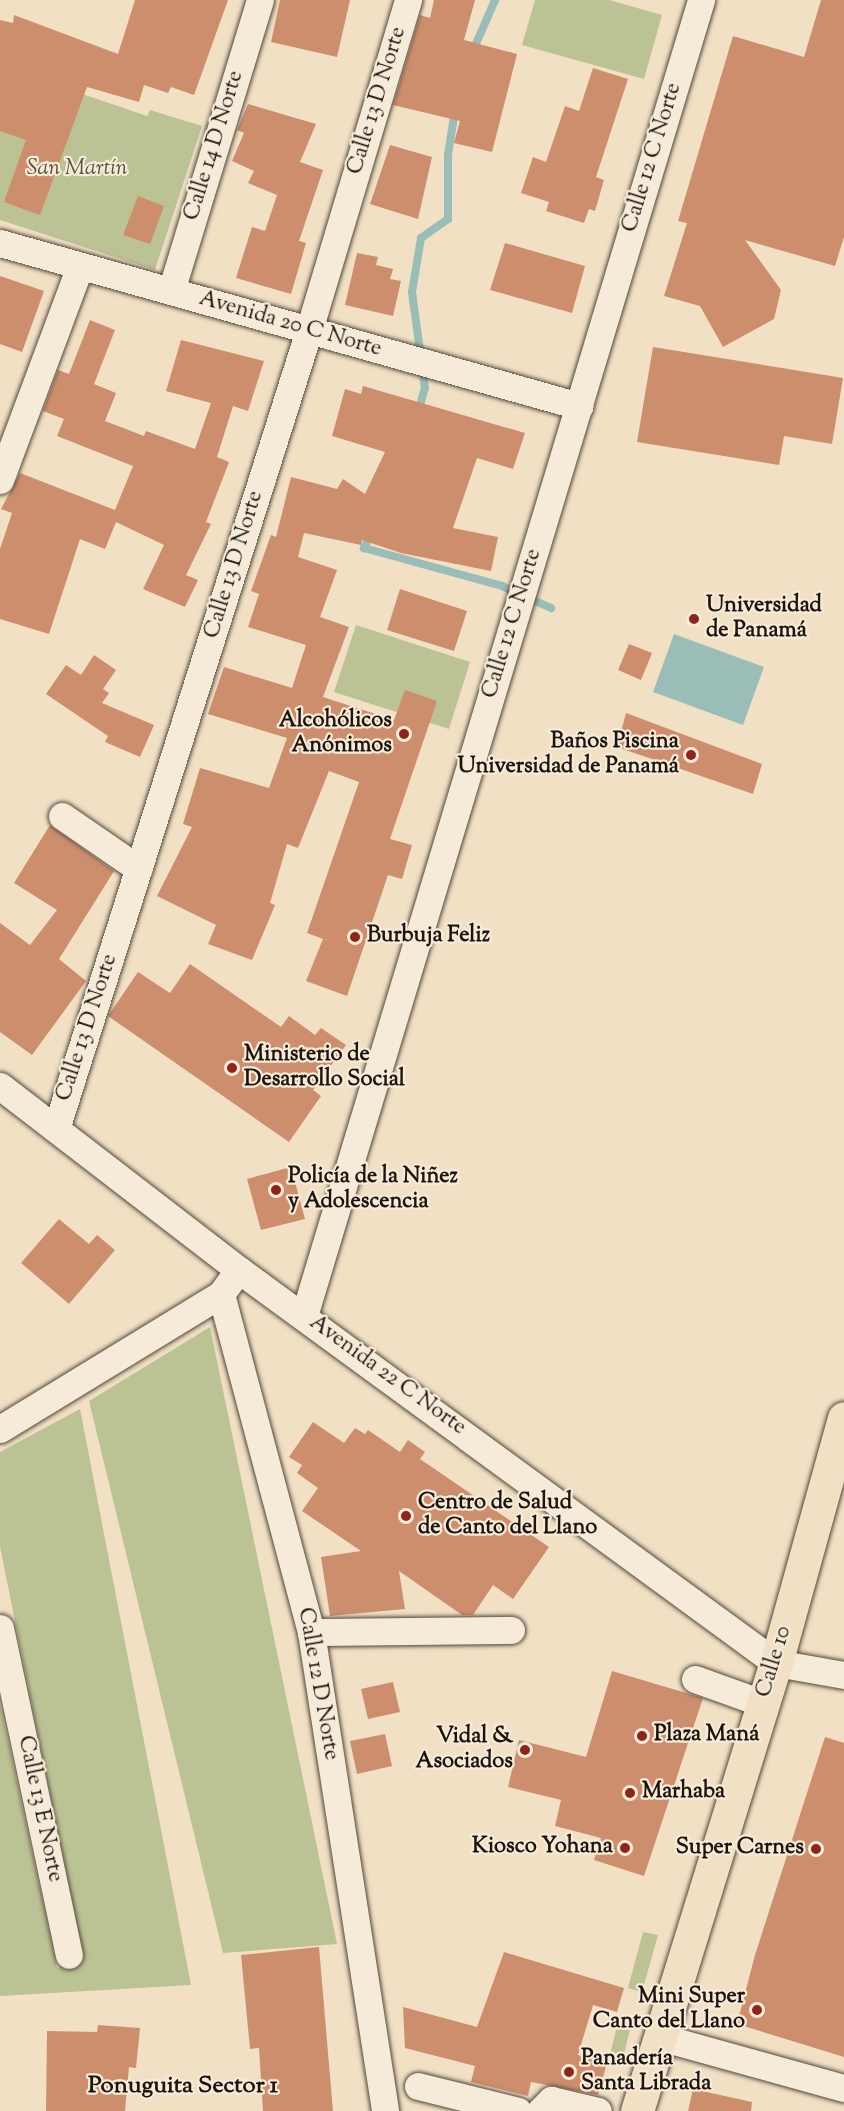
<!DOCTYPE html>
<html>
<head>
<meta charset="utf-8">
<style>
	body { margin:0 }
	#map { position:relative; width:844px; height:2111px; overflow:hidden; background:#f1e0c4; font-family:"Sorts Mill Goudy",serif }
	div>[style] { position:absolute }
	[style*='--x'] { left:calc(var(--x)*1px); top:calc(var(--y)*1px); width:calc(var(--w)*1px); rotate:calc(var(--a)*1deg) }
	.green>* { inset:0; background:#bbc294 }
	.water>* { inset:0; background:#9bbdb8 }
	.stream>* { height:8px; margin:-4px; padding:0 4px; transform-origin:4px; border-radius:4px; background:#9bbdb8 }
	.building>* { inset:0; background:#cd8e6e }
	.roads { filter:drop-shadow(0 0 2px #52483b) drop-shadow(0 0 2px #52483b) }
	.minor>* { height:27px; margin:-13.5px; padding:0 13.5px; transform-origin:13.5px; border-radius:13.5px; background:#f6ebd9 }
	.major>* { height:33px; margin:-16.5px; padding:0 16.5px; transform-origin:16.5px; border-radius:16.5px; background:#f1e0c4 }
	.dots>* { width:16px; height:16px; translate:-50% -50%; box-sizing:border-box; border:3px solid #f6ebd9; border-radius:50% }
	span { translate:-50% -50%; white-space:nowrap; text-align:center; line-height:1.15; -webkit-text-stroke:4.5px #f6ebd9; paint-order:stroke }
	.street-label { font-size:22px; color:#1d150d }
	.park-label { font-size:22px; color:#54523c; font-style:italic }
	.poi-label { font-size:22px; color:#1d150d; font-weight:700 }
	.left { translate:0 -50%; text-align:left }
	.right { translate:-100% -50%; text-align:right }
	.neighbourhood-label { font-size:24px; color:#1d150d; font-weight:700 }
</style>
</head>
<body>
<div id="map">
	<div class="green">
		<i style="clip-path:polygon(535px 0,609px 0,662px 15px,644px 79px,522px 45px)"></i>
		<i style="clip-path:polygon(0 66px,147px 116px,150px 110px,202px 126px,155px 270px,0 220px)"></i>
		<i style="clip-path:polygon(356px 625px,470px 662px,449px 729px,334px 692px)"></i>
		<i style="clip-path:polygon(210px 1327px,337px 1944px,223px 1953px,89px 1401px)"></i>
		<i style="clip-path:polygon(80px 1409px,191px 1985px,0 1996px,0 1704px,57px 1968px,84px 1959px,0 1547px,0 1452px)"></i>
		<i style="clip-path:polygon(643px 1932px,658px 1935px,642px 1992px,628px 1988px)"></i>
		<i style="clip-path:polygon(619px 2018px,632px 2021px,622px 2062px,609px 2059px)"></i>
	</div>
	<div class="water">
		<i style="clip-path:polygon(674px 634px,764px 667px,743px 725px,653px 692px)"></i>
	</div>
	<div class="stream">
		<i style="--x:472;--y:53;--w:58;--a:-66.5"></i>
		<i style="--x:421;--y:358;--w:67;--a:-97.8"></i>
		<i style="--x:412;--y:292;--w:55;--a:-80.5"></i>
		<i style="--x:421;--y:238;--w:33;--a:-35"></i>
		<i style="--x:448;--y:219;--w:64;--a:-90"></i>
		<i style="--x:448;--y:155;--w:46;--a:-81.2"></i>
		<i style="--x:418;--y:412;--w:25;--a:-74"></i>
		<i style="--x:425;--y:388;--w:21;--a:-98"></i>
		<i style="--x:371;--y:533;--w:17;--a:115"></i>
		<i style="--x:364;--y:548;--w:143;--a:15.4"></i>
		<i style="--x:502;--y:586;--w:54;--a:24.2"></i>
	</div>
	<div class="building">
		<i style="clip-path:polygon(135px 0,228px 0,194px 95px,171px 87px,168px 93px,144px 85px,139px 102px,87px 87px,40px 215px,4px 202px,26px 140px,0 131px,0 20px,13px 23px,14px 15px,118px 54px)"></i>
		<i style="clip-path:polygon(280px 0,350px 0,337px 57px,271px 42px)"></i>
		<i style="clip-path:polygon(434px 0,475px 0,464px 40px,517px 54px,492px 152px,454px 143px,460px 121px,393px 105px,420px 15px,430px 18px)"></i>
		<i style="clip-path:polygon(821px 0,844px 0,844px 237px,835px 266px,745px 240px,781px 290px,774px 319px,723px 347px,700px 306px,664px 296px,687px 223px,678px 221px,733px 36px,804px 57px)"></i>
		<i style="clip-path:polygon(593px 68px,628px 79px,596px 177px,604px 180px,595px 211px,589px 209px,584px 223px,546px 211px,549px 202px,521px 193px,533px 157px,546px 162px,565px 106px,579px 111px)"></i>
		<i style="clip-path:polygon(248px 104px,316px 124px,300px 162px,323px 170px,299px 241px,306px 243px,291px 294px,236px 278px,252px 227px,265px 231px,277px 195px,248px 183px,254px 171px,232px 161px,244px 133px,237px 130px)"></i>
		<i style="clip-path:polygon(390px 145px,432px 157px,418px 219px,370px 204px)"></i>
		<i style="clip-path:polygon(138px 196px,164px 206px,150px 244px,123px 235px)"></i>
		<i style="clip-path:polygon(505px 243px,585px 266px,572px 313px,490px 290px)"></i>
		<i style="clip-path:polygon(357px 253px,378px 257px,376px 265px,393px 269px,390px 279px,401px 281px,393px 316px,345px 305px)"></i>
		<i style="clip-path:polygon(0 276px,44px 291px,22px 352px,0 344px)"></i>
		<i style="clip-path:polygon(90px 320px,115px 330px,94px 384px,116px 393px,105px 421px,144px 436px,146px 431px,195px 449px,211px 403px,166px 391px,181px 340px,264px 361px,248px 411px,233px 406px,217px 457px,229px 462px,206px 522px,211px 524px,186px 575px,198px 580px,185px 607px,143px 589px,164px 545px,116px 522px,105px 549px,80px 539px,49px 634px,0 619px,0 549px,12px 513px,1px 509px,20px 473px,115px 510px,133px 466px,57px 436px,64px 419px,43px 411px,58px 370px,69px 374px)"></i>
		<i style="clip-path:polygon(653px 347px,843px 378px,832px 444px,784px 436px,779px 465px,637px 442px)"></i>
		<i style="clip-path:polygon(363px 386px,525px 433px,513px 469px,477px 458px,453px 528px,498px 537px,491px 571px,401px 553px,362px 540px,361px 545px,304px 533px,298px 557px,337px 570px,320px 617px,349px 627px,323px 697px,394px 720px,405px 690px,437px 701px,390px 839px,412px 845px,402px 879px,388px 875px,347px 996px,306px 981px,323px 939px,307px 933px,359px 782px,329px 771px,298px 848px,287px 844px,270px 903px,275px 905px,252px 960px,208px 944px,216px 925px,157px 896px,192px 827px,183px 824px,200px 768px,269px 788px,287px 738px,208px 714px,224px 667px,292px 688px,306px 645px,248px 627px,259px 594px,251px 591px,271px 535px,276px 537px,291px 477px,337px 489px,343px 479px,365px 494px,385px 452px,332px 436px,345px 389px,361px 394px)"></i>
		<i style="clip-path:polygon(400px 589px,467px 611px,454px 651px,387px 630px)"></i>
		<i style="clip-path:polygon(629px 644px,652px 653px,641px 680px,618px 670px)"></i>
		<i style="clip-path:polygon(94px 655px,116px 670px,103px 689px,109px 693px,102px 703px,154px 725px,140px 757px,105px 742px,108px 736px,46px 694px,66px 665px,81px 675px)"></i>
		<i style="clip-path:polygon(626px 713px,762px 764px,753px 794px,617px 747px)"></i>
		<i style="clip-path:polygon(50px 825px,114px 871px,59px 959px,86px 981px,32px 1055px,0 1032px,0 923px,30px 945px,57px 910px,14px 883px)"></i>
		<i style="clip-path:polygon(190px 964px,281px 1027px,289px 1016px,315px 1035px,321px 1028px,346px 1045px,313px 1090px,321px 1096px,289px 1142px,108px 1016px,138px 972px,170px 993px)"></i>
		<i style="clip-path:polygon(291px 1167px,305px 1219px,261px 1230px,247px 1179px)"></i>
		<i style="clip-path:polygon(59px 1219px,89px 1244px,97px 1235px,115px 1250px,69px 1304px,21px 1263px)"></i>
		<i style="clip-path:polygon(313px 1422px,344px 1443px,355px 1428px,365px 1434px,368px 1430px,400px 1452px,408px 1440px,425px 1452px,420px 1459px,549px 1547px,513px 1599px,493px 1585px,473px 1615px,462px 1615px,399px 1571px,405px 1609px,330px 1616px,321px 1557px,361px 1551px,302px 1511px,318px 1488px,297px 1473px,302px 1465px,289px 1457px)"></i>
		<i style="clip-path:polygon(612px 1671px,703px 1698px,644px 1876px,594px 1860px,601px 1838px,555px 1826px,561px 1800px,508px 1787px,519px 1740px,586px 1757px)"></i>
		<i style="clip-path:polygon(393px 1682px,400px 1712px,368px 1719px,361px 1689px)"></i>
		<i style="clip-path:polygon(385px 1734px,392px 1766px,357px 1774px,350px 1741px)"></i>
		<i style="clip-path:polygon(825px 1737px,844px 1743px,844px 2057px,737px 2024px,755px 1955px)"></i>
		<i style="clip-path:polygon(319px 1947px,333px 2111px,263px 2111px,259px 2048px,250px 2049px,241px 1955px)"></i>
		<i style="clip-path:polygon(504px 1952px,624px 1988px,617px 2012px,593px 2005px,578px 2055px,607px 2063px,598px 2095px,531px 2082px,528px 2096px,471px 2082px,475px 2066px,405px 2048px,403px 2007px,477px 2027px)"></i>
		<i style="clip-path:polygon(98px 2025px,140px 2028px,136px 2068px,129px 2067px,125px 2111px,46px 2111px,47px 2031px,97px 2032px)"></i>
		<i style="clip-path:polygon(693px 2089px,752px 2102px,751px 2111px,688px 2111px)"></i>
	</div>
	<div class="roads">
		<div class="minor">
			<i style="--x:0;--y:243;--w:602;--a:15.72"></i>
			<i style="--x:171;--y:291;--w:304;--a:-73"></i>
			<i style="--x:0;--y:480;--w:228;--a:-69.5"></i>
			<i style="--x:62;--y:816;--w:93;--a:34.5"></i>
			<i style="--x:0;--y:1086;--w:302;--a:37.6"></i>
			<i style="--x:239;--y:1270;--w:665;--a:36.2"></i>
			<i style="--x:776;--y:1663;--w:69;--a:10"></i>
			<i style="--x:56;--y:1129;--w:838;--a:-72.43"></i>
			<i style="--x:309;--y:330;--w:345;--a:-73.3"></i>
			<i style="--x:221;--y:1294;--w:350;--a:75.1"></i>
			<i style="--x:311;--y:1632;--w:485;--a:81.2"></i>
			<i style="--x:304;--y:1316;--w:1375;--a:-73.21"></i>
			<i style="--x:0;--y:1429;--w:259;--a:-31.4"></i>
			<i style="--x:221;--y:1294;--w:17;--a:-54"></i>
			<i style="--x:0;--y:1628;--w:334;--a:78.1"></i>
			<i style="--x:311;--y:1632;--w:200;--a:-0.6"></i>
			<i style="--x:695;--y:1679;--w:71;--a:19.7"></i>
			<i style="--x:660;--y:2037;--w:191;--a:15.5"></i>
			<i style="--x:418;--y:2086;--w:103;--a:14"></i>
			<i style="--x:540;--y:2111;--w:16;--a:-45"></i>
			<i style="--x:551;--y:2100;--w:48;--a:13.2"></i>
		</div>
		<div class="major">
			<i style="--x:637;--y:2111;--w:469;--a:-72.8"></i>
			<i style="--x:776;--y:1663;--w:254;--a:-74.5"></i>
		</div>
	</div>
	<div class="dots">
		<i style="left:694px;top:619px;background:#8f2418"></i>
		<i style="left:404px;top:734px;background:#8f2418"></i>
		<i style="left:691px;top:755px;background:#8f2418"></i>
		<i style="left:355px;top:937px;background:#8f2418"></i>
		<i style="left:232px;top:1068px;background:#8f2418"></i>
		<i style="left:276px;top:1190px;background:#8f2418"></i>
		<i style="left:406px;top:1516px;background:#8f2418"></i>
		<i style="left:642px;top:1736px;background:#8f2418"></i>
		<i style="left:525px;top:1750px;background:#8f2418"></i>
		<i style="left:630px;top:1793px;background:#8f2418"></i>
		<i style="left:625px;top:1848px;background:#8f2418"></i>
		<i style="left:816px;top:1849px;background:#8f2418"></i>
		<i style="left:757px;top:2010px;background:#8f2418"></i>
		<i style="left:569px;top:2072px;background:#8f2418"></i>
	</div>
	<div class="street-label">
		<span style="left:378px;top:101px;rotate:-73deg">Calle 13 D Norte</span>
		<span style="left:215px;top:146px;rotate:-73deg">Calle 14 D Norte</span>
		<span style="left:653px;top:158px;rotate:-73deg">Calle 12 C Norte</span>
		<span style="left:290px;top:325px;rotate:16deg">Avenida 20 C Norte</span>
		<span style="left:235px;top:565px;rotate:-73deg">Calle 13 D Norte</span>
		<span style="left:513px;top:624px;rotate:-73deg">Calle 12 C Norte</span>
		<span style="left:88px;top:1028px;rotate:-72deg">Calle 13 D Norte</span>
		<span style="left:387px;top:1376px;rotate:36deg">Avenida 22 C Norte</span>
		<span style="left:775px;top:1662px;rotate:-73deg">Calle 10</span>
		<span style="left:317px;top:1684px;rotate:80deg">Calle 12 D Norte</span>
		<span style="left:39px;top:1809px;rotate:78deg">Calle 13 E Norte</span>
	</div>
	<div class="park-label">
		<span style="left:77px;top:170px">San Martín</span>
	</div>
	<div class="poi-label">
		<span class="left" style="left:706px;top:619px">Universidad<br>de Panamá</span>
		<span class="right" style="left:392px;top:734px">Alcohólicos<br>Anónimos</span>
		<span class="right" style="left:679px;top:755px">Baños Piscina<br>Universidad de Panamá</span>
		<span class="left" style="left:367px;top:937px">Burbuja Feliz</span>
		<span class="left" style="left:244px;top:1068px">Ministerio de<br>Desarrollo Social</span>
		<span class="left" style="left:288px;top:1190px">Policía de la Niñez<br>y Adolescencia</span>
		<span class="left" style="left:418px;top:1516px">Centro de Salud<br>de Canto del Llano</span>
		<span class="left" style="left:654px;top:1736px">Plaza Maná</span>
		<span class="right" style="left:513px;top:1750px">Vidal &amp;<br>Asociados</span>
		<span class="left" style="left:642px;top:1793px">Marhaba</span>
		<span class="right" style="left:613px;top:1848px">Kiosco Yohana</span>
		<span class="right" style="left:804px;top:1849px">Super Carnes</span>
		<span class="right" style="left:745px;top:2010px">Mini Super<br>Canto del Llano</span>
		<span class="left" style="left:581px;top:2072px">Panadería<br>Santa Librada</span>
	</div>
	<div class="neighbourhood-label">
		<span style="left:183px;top:2087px">Ponuguita Sector 1</span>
	</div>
</div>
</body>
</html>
